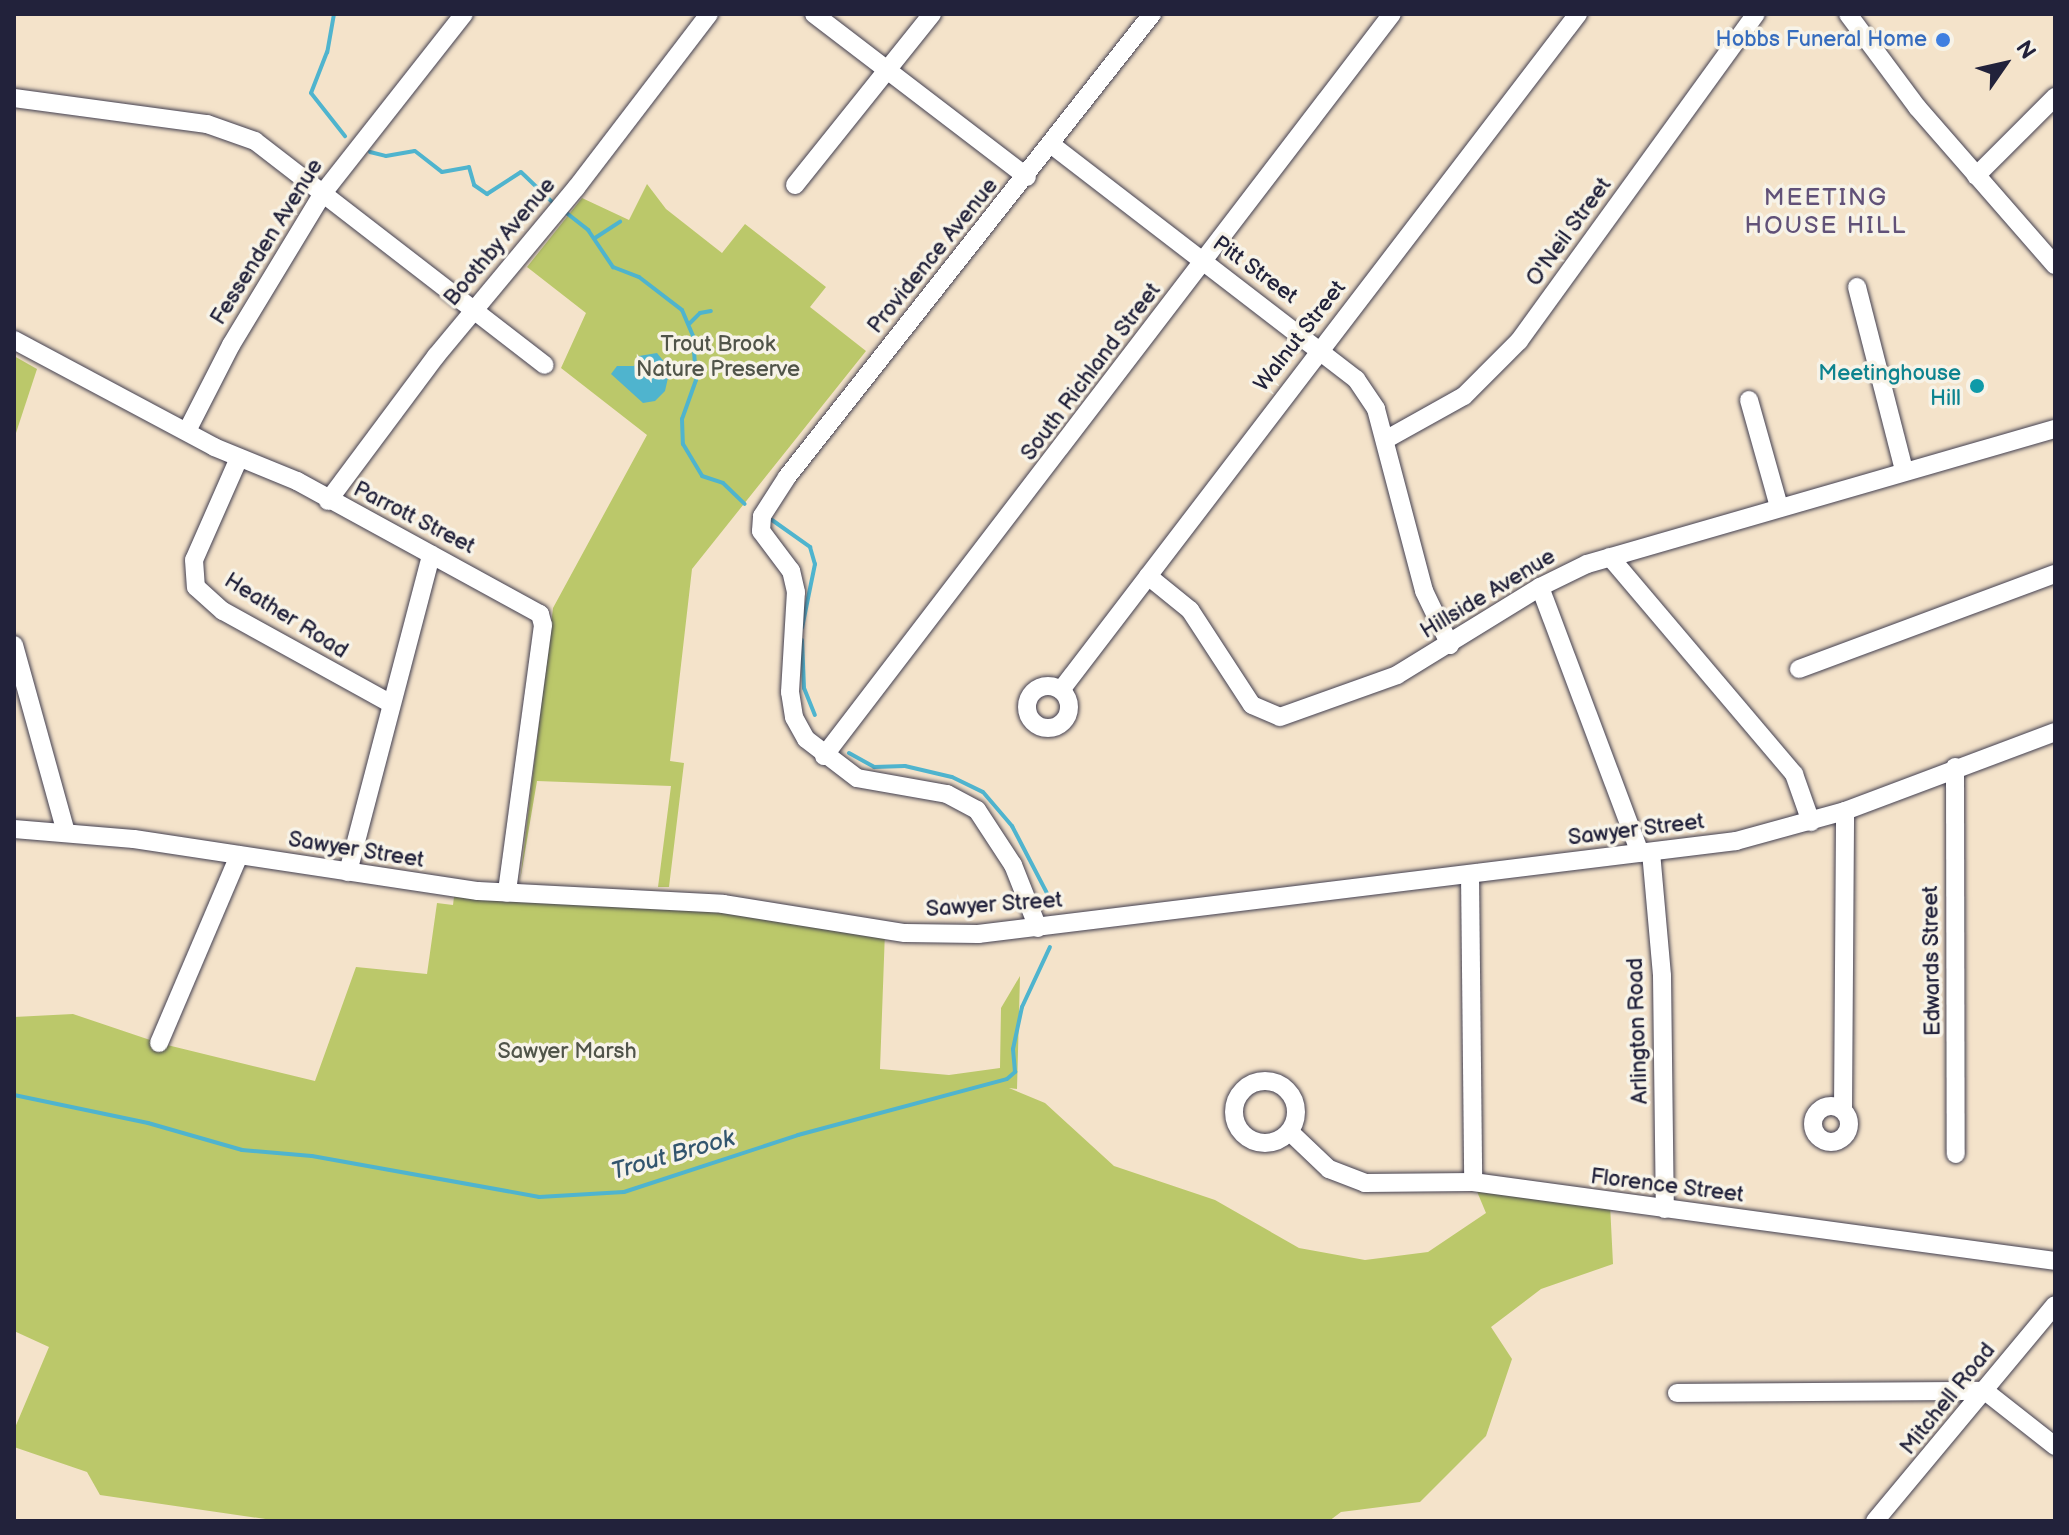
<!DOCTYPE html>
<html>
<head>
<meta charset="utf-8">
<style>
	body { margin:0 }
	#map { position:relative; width:2069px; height:1535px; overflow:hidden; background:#f4e3ca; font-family:"Balsamiq Sans",sans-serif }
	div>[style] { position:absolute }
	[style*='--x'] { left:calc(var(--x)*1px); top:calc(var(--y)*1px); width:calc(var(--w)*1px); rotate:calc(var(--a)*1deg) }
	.green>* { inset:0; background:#bbc86a }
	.water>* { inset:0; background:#4fb4ce }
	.stream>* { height:4px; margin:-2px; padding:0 2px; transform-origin:2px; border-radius:2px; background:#4fb4ce }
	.roads { filter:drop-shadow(0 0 2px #423f50) drop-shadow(0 0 2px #423f50) }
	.minor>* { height:18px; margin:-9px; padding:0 9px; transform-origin:9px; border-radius:9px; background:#fff }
	.minor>.ring { margin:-9px; padding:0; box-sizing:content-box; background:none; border:18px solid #fff; border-radius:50% }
	.dots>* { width:22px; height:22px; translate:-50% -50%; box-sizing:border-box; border:4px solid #f7f3e8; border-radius:50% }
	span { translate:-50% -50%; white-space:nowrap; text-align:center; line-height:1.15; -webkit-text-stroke:7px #f7f3e8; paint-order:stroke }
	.shop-label { font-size:22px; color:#366cbe }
	.right { translate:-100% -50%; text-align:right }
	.street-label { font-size:22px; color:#22223b }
	.park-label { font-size:22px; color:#505449 }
	.culture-label { font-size:22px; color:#0d838f }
	.neighbourhood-label { font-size:24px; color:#615178; letter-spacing:2px }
	.water-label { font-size:24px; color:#32556e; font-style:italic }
	.frame { position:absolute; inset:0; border:16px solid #22223b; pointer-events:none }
	.north { position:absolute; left:1965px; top:24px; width:80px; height:80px; -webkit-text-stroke:6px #f7f3e8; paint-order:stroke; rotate:56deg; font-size:22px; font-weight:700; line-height:32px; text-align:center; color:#22223b }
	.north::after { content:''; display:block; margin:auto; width:28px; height:36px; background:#22223b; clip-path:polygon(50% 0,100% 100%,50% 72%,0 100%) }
</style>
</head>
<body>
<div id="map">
	<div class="green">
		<i style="clip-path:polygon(647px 184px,666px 209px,722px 253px,745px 224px,826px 287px,810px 307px,866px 351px,692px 569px,670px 761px,684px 763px,669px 887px,658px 887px,671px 786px,537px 781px,520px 881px,553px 608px,647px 435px,561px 368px,586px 313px,527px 267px,582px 198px,629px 220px)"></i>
		<i style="clip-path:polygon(14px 356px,37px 369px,14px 439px)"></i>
		<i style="clip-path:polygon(455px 889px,666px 899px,885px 931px,880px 1069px,949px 1075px,1000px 1068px,1001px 1008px,1020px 976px,1017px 1089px,1009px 1088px,1045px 1103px,1114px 1166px,1215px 1200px,1299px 1248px,1365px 1260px,1428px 1252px,1486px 1213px,1473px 1182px,1610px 1204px,1613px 1264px,1541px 1289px,1491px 1327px,1512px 1359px,1486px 1436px,1420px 1502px,1341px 1512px,1329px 1521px,279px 1521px,100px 1495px,87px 1472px,14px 1447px,14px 1430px,49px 1347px,14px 1331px,14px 1017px,73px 1014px,159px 1043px,315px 1081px,356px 967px,427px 974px,437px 903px,453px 905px)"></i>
	</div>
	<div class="water">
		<i style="clip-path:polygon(657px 353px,670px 369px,665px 391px,655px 401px,643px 403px,611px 374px,617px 366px,634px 366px,639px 356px)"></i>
	</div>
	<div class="stream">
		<i style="--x:334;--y:14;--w:39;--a:100"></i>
		<i style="--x:327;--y:52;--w:44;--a:111.3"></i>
		<i style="--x:311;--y:93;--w:55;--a:51.7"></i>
		<i style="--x:370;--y:152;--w:16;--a:14"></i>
		<i style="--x:386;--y:156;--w:29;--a:-10"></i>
		<i style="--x:415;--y:151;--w:34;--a:38"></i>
		<i style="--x:442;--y:172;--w:27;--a:-10"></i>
		<i style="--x:469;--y:167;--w:19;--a:74"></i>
		<i style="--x:474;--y:185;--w:16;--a:35"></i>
		<i style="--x:487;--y:194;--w:40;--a:-32.9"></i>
		<i style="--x:521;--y:172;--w:42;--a:44"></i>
		<i style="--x:564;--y:211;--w:31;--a:38"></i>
		<i style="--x:588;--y:230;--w:45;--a:56"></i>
		<i style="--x:613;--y:267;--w:28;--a:21"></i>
		<i style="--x:639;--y:277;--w:54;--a:37.5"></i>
		<i style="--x:682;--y:310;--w:28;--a:67"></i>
		<i style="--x:693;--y:336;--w:44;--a:86.1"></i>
		<i style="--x:696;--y:380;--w:41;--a:109.7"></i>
		<i style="--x:682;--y:419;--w:25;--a:88"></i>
		<i style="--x:683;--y:444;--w:37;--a:59"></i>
		<i style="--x:702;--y:476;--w:22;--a:18"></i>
		<i style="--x:723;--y:483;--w:30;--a:44"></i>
		<i style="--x:595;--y:238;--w:30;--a:-33"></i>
		<i style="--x:690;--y:323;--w:14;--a:-45"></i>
		<i style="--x:700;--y:313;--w:11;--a:-10"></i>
		<i style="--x:772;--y:520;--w:47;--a:35.4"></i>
		<i style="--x:810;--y:547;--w:18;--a:74"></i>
		<i style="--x:815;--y:564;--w:65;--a:101.5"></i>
		<i style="--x:802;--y:640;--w:48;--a:87.6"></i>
		<i style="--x:804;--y:688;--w:29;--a:68"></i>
		<i style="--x:849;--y:753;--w:29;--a:29"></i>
		<i style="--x:874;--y:767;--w:31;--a:-2"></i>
		<i style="--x:905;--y:766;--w:48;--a:13.2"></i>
		<i style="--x:952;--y:777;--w:34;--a:26"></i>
		<i style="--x:983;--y:792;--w:45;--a:49.5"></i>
		<i style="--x:1012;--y:826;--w:87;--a:62.5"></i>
		<i style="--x:14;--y:1095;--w:137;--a:11.8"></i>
		<i style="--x:148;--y:1123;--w:98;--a:16"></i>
		<i style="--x:242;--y:1150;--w:70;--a:4.9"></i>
		<i style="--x:312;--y:1156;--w:231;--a:10.2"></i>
		<i style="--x:539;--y:1197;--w:85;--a:-3.4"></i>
		<i style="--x:624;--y:1192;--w:183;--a:-18.1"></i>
		<i style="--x:798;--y:1135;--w:216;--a:-15"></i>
		<i style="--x:1007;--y:1079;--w:11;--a:-41"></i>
		<i style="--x:1015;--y:1072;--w:23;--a:-95"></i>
		<i style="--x:1013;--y:1049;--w:43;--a:-77.9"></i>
		<i style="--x:1022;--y:1007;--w:66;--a:-65"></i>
	</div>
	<div class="roads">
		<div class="minor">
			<i style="--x:814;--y:14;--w:268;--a:37.4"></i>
			<i style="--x:1848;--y:14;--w:116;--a:53.4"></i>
			<i style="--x:1917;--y:107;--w:210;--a:48.9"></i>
			<i style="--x:14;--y:98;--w:195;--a:7.7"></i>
			<i style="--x:207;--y:124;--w:51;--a:19.5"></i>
			<i style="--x:255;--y:141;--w:366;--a:37.7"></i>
			<i style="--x:1052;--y:145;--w:384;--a:37.6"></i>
			<i style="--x:1356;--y:379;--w:36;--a:56"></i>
			<i style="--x:1376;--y:409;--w:188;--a:75.2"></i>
			<i style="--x:1424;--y:591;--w:60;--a:64.3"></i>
			<i style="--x:1976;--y:176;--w:112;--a:-45"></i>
			<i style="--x:795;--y:185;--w:219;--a:-51.3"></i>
			<i style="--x:1857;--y:287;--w:189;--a:75.6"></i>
			<i style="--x:14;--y:340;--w:227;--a:28.1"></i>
			<i style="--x:214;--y:447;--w:90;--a:22.3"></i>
			<i style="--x:297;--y:481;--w:277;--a:28.7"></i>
			<i style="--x:540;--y:614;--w:11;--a:75"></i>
			<i style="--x:543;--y:625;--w:270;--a:97.7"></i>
			<i style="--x:1749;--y:400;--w:111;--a:74.3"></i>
			<i style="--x:187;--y:431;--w:97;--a:-62.9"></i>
			<i style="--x:231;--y:345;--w:178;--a:-58.8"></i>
			<i style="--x:323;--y:193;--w:228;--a:-51.8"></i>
			<i style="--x:1385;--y:440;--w:90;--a:-29.1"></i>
			<i style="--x:1464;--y:396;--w:78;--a:-45"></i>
			<i style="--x:1519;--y:341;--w:404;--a:-54.1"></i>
			<i style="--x:239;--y:458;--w:111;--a:113.8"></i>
			<i style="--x:194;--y:560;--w:27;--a:86"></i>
			<i style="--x:196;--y:587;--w:36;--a:42"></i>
			<i style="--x:223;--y:611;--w:191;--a:28.9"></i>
			<i style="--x:328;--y:501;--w:181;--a:-53.3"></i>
			<i style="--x:436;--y:356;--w:219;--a:-50.2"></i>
			<i style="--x:576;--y:188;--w:219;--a:-52.6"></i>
			<i style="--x:1610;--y:557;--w:285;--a:49.7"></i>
			<i style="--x:1794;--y:774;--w:51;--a:70.5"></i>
			<i style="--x:1148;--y:576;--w:54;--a:39"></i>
			<i style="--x:1190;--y:610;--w:113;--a:56.9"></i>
			<i style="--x:1252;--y:705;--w:30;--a:23"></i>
			<i style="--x:1280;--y:717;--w:124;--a:-19.7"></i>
			<i style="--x:1397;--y:675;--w:168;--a:-31.6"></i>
			<i style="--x:1540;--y:587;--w:52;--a:-26.1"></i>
			<i style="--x:1587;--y:564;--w:487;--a:-16.1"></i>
			<i style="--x:1540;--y:587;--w:284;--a:69.4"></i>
			<i style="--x:14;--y:645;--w:194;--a:74.5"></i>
			<i style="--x:1799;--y:669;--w:273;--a:-20.4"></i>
			<i class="ring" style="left:1027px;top:686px;width:24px;height:24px"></i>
			<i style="--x:1061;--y:690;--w:851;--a:-52.59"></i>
			<i style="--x:824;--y:756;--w:934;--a:-52.57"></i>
			<i style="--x:1955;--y:767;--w:387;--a:89.9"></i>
			<i style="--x:14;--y:829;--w:120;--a:4.8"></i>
			<i style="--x:134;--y:839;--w:348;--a:8.6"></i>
			<i style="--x:478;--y:891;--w:245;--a:3"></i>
			<i style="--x:723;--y:904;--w:184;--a:9.1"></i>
			<i style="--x:905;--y:933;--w:73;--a:0.8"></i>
			<i style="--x:978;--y:934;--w:764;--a:-6.99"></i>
			<i style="--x:1736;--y:841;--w:113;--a:-15.4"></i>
			<i style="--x:1845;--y:811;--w:224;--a:-20.6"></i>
			<i style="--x:1651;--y:852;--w:124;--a:84.9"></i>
			<i style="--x:1662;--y:976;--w:233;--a:89.3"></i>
			<i style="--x:348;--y:872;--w:328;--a:-75.3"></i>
			<i style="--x:1470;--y:874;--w:308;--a:89.4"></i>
			<i style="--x:1038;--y:928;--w:68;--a:-111.6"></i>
			<i style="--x:1013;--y:865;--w:66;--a:-123.2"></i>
			<i style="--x:977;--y:810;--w:34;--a:-152"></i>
			<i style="--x:947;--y:794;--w:91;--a:-169.9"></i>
			<i style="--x:857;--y:778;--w:64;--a:-142.6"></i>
			<i style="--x:806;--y:739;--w:25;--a:-119"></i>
			<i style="--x:794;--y:717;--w:25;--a:-99"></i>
			<i style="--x:790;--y:692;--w:100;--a:-86.6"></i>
			<i style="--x:796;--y:592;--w:22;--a:-103"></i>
			<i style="--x:791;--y:571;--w:50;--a:-126.9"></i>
			<i style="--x:761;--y:531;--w:15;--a:-86"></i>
			<i style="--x:762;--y:516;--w:46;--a:-57.3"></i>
			<i style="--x:787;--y:477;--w:590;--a:-51.75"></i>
			<i style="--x:159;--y:1043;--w:204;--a:-66.9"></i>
			<i class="ring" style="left:1234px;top:1081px;width:44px;height:44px"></i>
			<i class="ring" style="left:1813px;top:1106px;width:18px;height:18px"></i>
			<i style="--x:1843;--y:1110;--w:299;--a:-89.6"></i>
			<i style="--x:1290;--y:1132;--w:54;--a:43.5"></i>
			<i style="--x:1329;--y:1169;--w:39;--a:21"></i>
			<i style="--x:1365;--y:1183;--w:108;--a:-0.5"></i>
			<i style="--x:1473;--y:1182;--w:587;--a:7.73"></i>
			<i style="--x:1677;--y:1393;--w:308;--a:-0.4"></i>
			<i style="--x:1985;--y:1391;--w:89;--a:38.2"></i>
			<i style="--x:1875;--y:1521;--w:281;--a:-50.2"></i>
		</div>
	</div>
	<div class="dots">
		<i style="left:1943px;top:40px;background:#3f7fe0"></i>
		<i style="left:1977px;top:386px;background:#0f9aa8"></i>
	</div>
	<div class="shop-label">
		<span class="right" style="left:1927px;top:40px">Hobbs Funeral Home</span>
	</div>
	<div class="street-label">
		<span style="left:1569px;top:232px;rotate:-54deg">O'Neil Street</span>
		<span style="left:267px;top:242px;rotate:-58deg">Fessenden Avenue</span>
		<span style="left:500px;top:242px;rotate:-50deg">Boothby Avenue</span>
		<span style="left:933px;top:256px;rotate:-51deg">Providence Avenue</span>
		<span style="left:1255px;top:270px;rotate:36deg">Pitt Street</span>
		<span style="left:1300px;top:336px;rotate:-52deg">Walnut Street</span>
		<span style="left:1091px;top:372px;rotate:-53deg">South Richland Street</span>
		<span style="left:414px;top:518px;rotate:27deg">Parrott Street</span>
		<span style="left:1488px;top:594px;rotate:-31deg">Hillside Avenue</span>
		<span style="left:286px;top:616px;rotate:32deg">Heather Road</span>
		<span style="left:1636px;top:830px;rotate:-7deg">Sawyer Street</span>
		<span style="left:356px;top:850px;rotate:9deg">Sawyer Street</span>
		<span style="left:994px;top:905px;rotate:-4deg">Sawyer Street</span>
		<span style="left:1932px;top:961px;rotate:-91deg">Edwards Street</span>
		<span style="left:1638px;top:1031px;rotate:-92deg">Arlington Road</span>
		<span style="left:1667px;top:1186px;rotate:7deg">Florence Street</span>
		<span style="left:1948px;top:1399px;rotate:-51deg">Mitchell Road</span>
	</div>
	<div class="park-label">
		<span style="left:718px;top:357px">Trout Brook<br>Nature Preserve</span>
		<span style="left:567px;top:1052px">Sawyer Marsh</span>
	</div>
	<div class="culture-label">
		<span class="right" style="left:1961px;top:386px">Meetinghouse<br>Hill</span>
	</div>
	<div class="neighbourhood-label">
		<span style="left:1826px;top:212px">MEETING<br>HOUSE HILL</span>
	</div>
	<div class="water-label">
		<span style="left:673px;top:1155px;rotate:-16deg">Trout Brook</span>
	</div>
	<div class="frame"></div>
	<div class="north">N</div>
</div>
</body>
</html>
